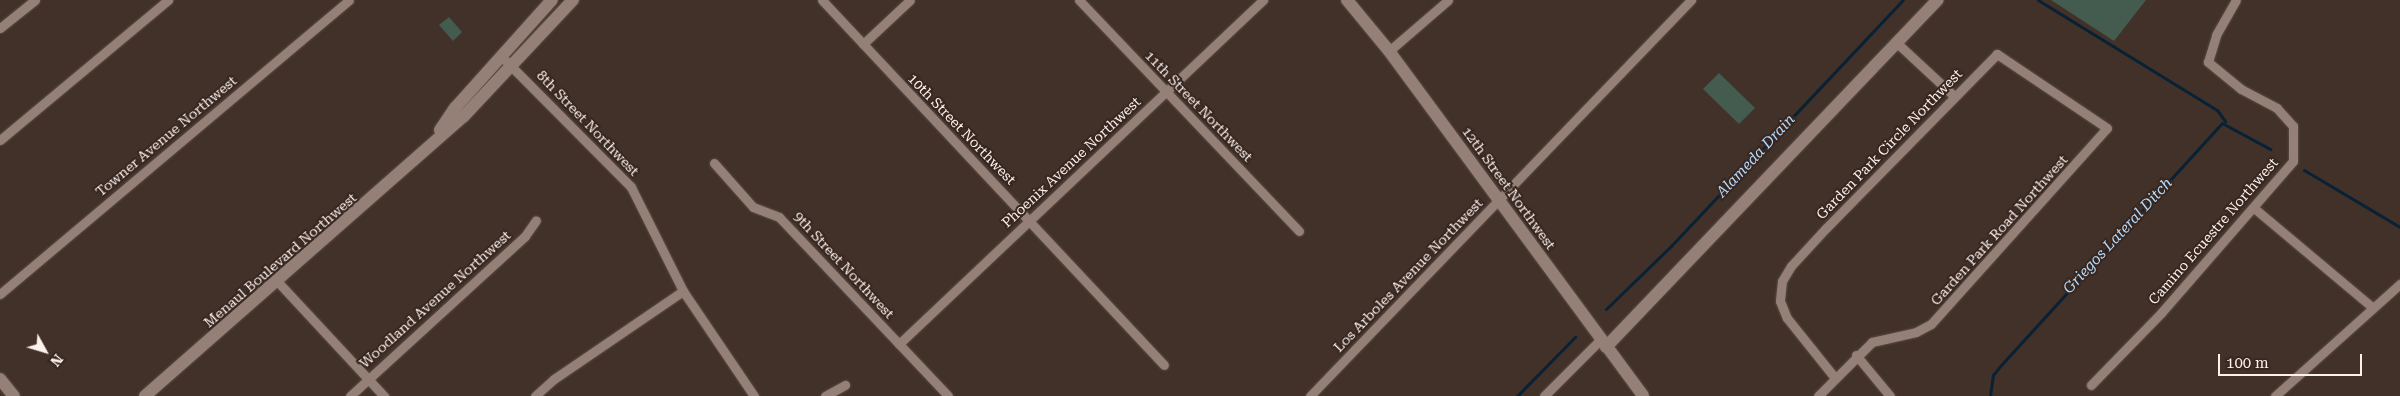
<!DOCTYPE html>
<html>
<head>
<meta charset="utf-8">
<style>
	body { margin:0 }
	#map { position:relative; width:2400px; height:396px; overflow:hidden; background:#413129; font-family:"Roboto Serif",serif }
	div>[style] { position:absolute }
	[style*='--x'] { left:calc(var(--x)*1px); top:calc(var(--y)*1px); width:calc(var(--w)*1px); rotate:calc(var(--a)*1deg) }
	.green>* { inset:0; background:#445b50 }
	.stream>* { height:3px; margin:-1.5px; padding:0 1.5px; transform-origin:1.5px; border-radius:1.5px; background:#092134 }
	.roads { filter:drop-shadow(0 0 1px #5b4d46) drop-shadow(0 0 1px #5b4d46) }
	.street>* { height:9px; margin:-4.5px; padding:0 4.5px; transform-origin:4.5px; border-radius:4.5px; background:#948077 }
	.secondary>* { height:12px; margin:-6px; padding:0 6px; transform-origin:6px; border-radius:6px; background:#948077 }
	span { translate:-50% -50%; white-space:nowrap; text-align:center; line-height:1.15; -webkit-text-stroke:4px #372720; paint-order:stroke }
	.street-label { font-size:14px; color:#fdf1ec }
	.water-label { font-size:15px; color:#b5dbfd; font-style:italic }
	.north { position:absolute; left:20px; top:326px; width:50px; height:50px; -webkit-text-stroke:4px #372720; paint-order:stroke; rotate:129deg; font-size:14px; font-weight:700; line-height:20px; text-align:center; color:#fdf1ec }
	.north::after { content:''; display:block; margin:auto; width:18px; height:22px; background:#fdf1ec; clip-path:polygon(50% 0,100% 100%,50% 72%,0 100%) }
	.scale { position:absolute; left:2218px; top:354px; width:144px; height:22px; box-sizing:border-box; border:2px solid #fdf1ec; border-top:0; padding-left:6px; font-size:15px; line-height:18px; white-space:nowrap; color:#fdf1ec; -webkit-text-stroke:4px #372720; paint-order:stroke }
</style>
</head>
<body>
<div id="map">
	<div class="green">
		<i style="clip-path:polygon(2051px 0,2146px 0,2114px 41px)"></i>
		<i style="clip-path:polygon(449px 17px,462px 32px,453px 41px,439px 25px)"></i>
		<i style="clip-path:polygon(1719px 73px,1755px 108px,1739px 124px,1703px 89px)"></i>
	</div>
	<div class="stream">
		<i style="--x:2038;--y:0;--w:210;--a:31.6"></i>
		<i style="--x:2217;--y:110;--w:14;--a:54"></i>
		<i style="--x:2304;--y:170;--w:112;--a:30.7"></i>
		<i style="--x:1606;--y:309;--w:91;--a:-44.1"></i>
		<i style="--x:1671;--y:246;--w:338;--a:-46.7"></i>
		<i style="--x:1517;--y:396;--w:83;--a:-45.5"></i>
		<i style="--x:1990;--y:396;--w:21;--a:-82"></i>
		<i style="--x:1993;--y:375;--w:14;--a:-51"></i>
		<i style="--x:2002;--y:364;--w:326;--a:-47.6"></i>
		<i style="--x:2222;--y:123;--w:55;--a:28.4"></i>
	</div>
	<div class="roads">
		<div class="street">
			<i style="--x:822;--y:0;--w:500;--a:46.86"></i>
			<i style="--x:1079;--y:0;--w:319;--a:46.4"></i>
			<i style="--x:0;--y:28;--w:45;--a:-38.7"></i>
			<i style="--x:1897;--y:43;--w:78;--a:42.9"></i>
			<i style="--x:863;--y:44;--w:64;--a:-43.1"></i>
			<i style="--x:1389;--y:51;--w:78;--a:-40.8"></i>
			<i style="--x:501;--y:56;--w:185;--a:45.2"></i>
			<i style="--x:631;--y:187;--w:116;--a:63.4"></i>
			<i style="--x:683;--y:291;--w:127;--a:55.9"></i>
			<i style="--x:0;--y:140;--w:219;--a:-39.8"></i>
			<i style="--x:714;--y:163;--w:59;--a:48.4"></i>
			<i style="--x:753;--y:207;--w:28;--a:21"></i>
			<i style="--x:779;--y:217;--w:246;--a:46.6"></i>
			<i style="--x:2254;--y:208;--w:154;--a:40"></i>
			<i style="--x:278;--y:282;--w:156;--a:47.1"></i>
			<i style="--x:0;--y:294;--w:456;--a:-40.1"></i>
			<i style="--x:899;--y:344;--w:501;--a:-43.38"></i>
			<i style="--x:1856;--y:355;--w:53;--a:50.3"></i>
			<i style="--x:2091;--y:385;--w:100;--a:-45.8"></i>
			<i style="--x:2161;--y:313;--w:201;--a:-49"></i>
			<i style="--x:2293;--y:161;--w:35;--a:-90"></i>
			<i style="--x:2293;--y:126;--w:24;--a:-132"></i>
			<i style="--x:2277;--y:108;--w:41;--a:-152.2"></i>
			<i style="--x:2241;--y:89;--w:43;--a:-140.7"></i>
			<i style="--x:2208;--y:62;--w:28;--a:-73"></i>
			<i style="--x:2216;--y:35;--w:40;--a:-60.3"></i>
			<i style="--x:350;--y:396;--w:237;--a:-42.4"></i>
			<i style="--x:525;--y:236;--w:19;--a:-55"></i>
			<i style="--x:535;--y:396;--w:25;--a:-42"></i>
			<i style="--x:554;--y:379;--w:156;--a:-34.3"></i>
			<i style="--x:825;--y:396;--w:23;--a:-29"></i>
			<i style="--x:1310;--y:396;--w:550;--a:-46.11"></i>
			<i style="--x:1544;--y:396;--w:81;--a:-45"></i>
			<i style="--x:1818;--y:396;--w:76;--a:-45"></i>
			<i style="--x:1872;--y:342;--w:45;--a:-12.8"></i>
			<i style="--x:1916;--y:332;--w:17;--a:-28"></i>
			<i style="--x:1931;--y:324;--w:263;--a:-48.1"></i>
			<i style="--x:2107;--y:128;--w:133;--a:-146.1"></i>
			<i style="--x:1997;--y:54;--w:244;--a:134.5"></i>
			<i style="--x:1826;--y:228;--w:52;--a:132.6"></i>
			<i style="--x:1791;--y:266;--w:17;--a:121"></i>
			<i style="--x:1782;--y:281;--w:20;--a:96"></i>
			<i style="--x:1780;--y:301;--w:18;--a:68"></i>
			<i style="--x:1787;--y:318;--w:77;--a:51.3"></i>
			<i style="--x:2275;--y:396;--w:168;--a:-41.9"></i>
		</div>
		<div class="secondary">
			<i style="--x:1347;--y:0;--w:66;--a:50.5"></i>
			<i style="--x:1389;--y:51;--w:428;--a:53.6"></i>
			<i style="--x:440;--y:130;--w:27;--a:-56"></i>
			<i style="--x:455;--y:108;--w:145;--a:-48.1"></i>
			<i style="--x:1606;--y:347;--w:480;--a:-46.3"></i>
			<i style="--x:0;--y:379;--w:22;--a:51"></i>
			<i style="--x:145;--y:396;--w:424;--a:-41.3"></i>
			<i style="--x:464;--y:116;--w:159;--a:-46.8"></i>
		</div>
	</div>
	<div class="street-label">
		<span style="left:1199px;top:106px;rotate:46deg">11th Street Northwest</span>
		<span style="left:588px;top:123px;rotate:46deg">8th Street Northwest</span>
		<span style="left:962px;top:129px;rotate:46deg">10th Street Northwest</span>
		<span style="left:166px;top:136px;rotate:-40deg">Towner Avenue Northwest</span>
		<span style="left:1889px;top:144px;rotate:-46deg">Garden Park Circle Northwest</span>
		<span style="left:1071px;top:162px;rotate:-43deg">Phoenix Avenue Northwest</span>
		<span style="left:1509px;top:188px;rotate:54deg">12th Street Northwest</span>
		<span style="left:1999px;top:230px;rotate:-48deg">Garden Park Road Northwest</span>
		<span style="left:2213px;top:231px;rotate:-49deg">Camino Ecuestre Northwest</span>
		<span style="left:280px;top:260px;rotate:-41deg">Menaul Boulevard Northwest</span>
		<span style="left:844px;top:265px;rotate:47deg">9th Street Northwest</span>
		<span style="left:1408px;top:275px;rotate:-46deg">Los Arboles Avenue Northwest</span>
		<span style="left:435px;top:299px;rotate:-42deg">Woodland Avenue Northwest</span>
	</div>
	<div class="water-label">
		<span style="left:1756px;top:156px;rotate:-47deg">Alameda Drain</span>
		<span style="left:2118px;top:236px;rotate:-47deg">Griegos Lateral Ditch</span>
	</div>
	<div class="north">N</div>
	<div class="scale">100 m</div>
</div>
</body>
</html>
